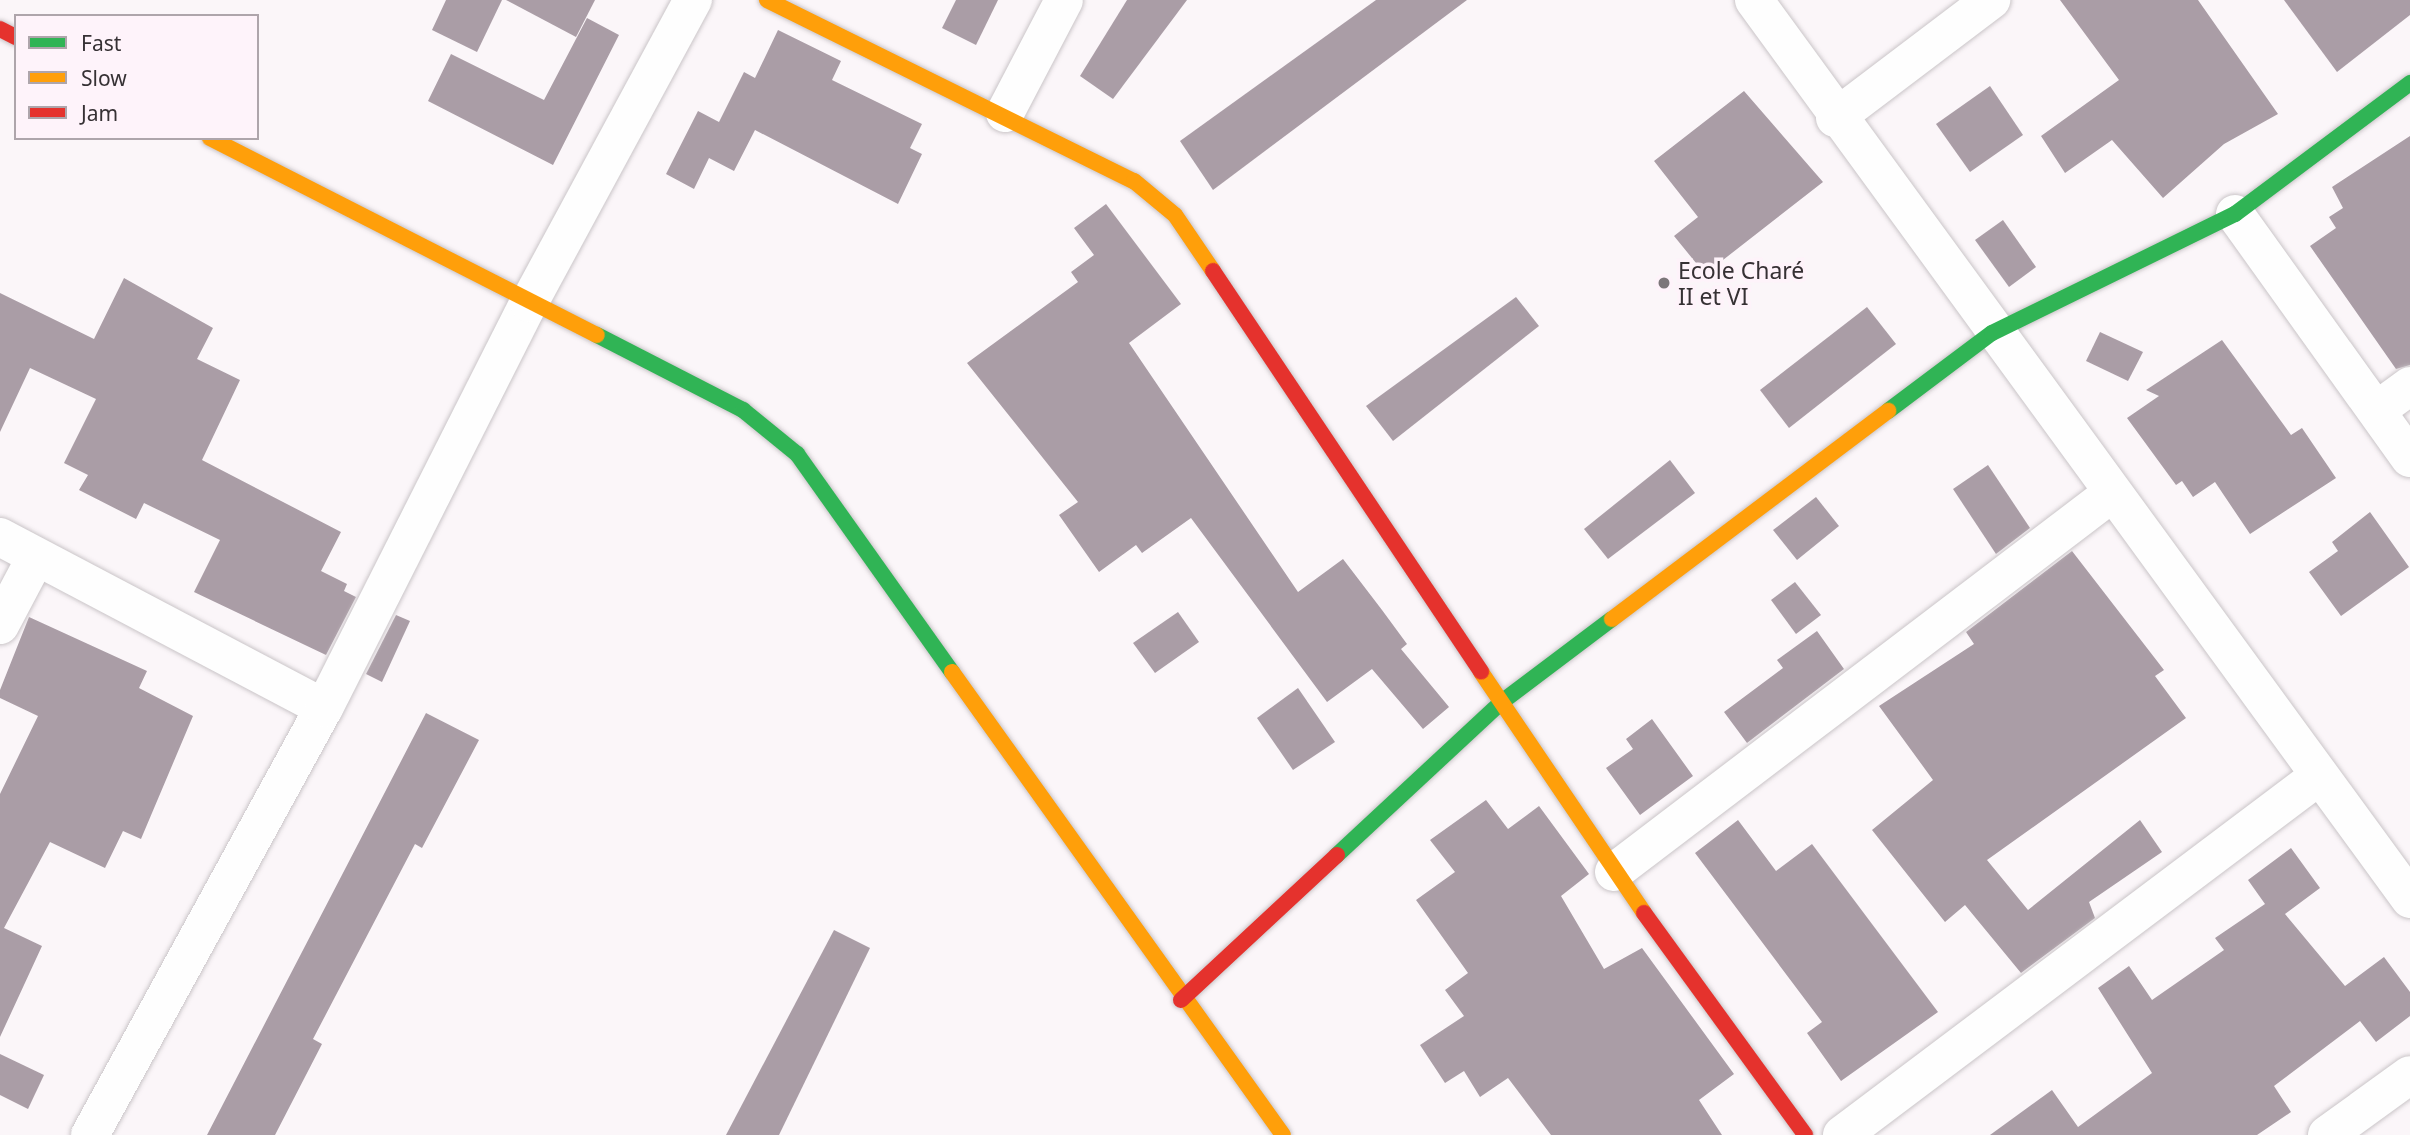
<!DOCTYPE html>
<html>
<head>
<meta charset="utf-8">
<style>
	body { margin:0 }
	#map { position:relative; width:2410px; height:1135px; overflow:hidden; background:#fbf6f9; font-family:"Noto Sans",sans-serif }
	div>[style] { position:absolute }
	[style*='--x'] { left:calc(var(--x)*1px); top:calc(var(--y)*1px); width:calc(var(--w)*1px); rotate:calc(var(--a)*1deg) }
	.building>* { inset:0; background:#aa9da6 }
	.roads { filter:drop-shadow(0 0 2px #cac5c8) drop-shadow(0 0 2px #cac5c8) }
	.street>* { height:38px; margin:-19px; padding:0 19px; transform-origin:19px; border-radius:19px; background:#fefefe }
	.fast>* { height:16px; margin:-8px; padding:0 8px; transform-origin:8px; border-radius:8px; background:#30b455 }
	.slow>* { height:16px; margin:-8px; padding:0 8px; transform-origin:8px; border-radius:8px; background:#ff9f0a }
	.jam>* { height:16px; margin:-8px; padding:0 8px; transform-origin:8px; border-radius:8px; background:#e5322d }
	.dots>* { width:19px; height:19px; translate:-50% -50%; box-sizing:border-box; border:4px solid #fef3fa; border-radius:50% }
	span { translate:-50% -50%; white-space:nowrap; text-align:center; line-height:1.15; -webkit-text-stroke:7px #fef3fa; paint-order:stroke }
	.poi-label { font-size:23px; color:#363134 }
	.left { translate:0 -50%; text-align:left }
	.legend { position:absolute; left:14px; top:14px; width:245px; height:126px; box-sizing:border-box; background:#fef3fa; border:2px solid #aea5ab; margin:0; padding:9px 12px; list-style:none; font-size:21px; color:#363134 }
	.legend li { display:flex; align-items:center; gap:14px; height:35px }
	.legend b { width:35px; border:2px solid #aea5ab }
</style>
</head>
<body>
<div id="map">
	<div class="building">
		<i style="clip-path:polygon(446px 0,502px 0,477px 52px,432px 30px)"></i>
		<i style="clip-path:polygon(506px 0,595px 0,576px 37px)"></i>
		<i style="clip-path:polygon(956px 0,998px 0,976px 45px,942px 28px)"></i>
		<i style="clip-path:polygon(1127px 0,1187px 0,1113px 99px,1080px 76px)"></i>
		<i style="clip-path:polygon(1376px 0,1467px 0,1213px 190px,1180px 141px)"></i>
		<i style="clip-path:polygon(2060px 0,2198px 0,2278px 114px,2224px 144px,2163px 198px,2112px 140px,2065px 173px,2041px 136px,2119px 80px)"></i>
		<i style="clip-path:polygon(2284px 0,2410px 0,2410px 15px,2337px 72px)"></i>
		<i style="clip-path:polygon(587px 18px,619px 35px,553px 165px,428px 101px,451px 54px,544px 100px)"></i>
		<i style="clip-path:polygon(778px 30px,841px 61px,832px 80px,922px 124px,910px 148px,922px 154px,898px 204px,755px 130px,734px 171px,709px 158px,694px 189px,666px 174px,698px 111px,719px 122px,744px 72px,755px 78px)"></i>
		<i style="clip-path:polygon(1990px 86px,2023px 135px,1970px 172px,1936px 124px)"></i>
		<i style="clip-path:polygon(1744px 91px,1823px 182px,1705px 274px,1674px 236px,1698px 217px,1654px 161px)"></i>
		<i style="clip-path:polygon(2410px 136px,2410px 365px,2396px 369px,2310px 246px,2336px 228px,2329px 217px,2343px 208px,2332px 187px)"></i>
		<i style="clip-path:polygon(1106px 204px,1181px 304px,1129px 343px,1298px 592px,1343px 559px,1382px 610px,1407px 644px,1401px 649px,1449px 707px,1423px 729px,1372px 669px,1327px 702px,1191px 518px,1142px 553px,1136px 545px,1099px 572px,1059px 515px,1078px 502px,967px 363px,1078px 282px,1071px 272px,1094px 255px,1074px 228px)"></i>
		<i style="clip-path:polygon(2003px 220px,2036px 267px,2009px 287px,1975px 240px)"></i>
		<i style="clip-path:polygon(124px 278px,213px 328px,197px 359px,240px 380px,202px 460px,341px 532px,321px 571px,347px 584px,344px 591px,356px 597px,326px 655px,194px 592px,220px 540px,144px 503px,136px 519px,79px 490px,88px 475px,64px 463px,96px 399px,30px 368px,0 432px,0 293px,94px 339px)"></i>
		<i style="clip-path:polygon(1516px 297px,1539px 326px,1393px 441px,1366px 406px)"></i>
		<i style="clip-path:polygon(1867px 307px,1896px 344px,1789px 428px,1760px 390px)"></i>
		<i style="clip-path:polygon(2100px 332px,2143px 352px,2128px 381px,2086px 361px)"></i>
		<i style="clip-path:polygon(2222px 340px,2291px 435px,2302px 428px,2336px 478px,2250px 534px,2215px 482px,2193px 497px,2182px 481px,2176px 485px,2127px 418px,2159px 396px,2146px 390px)"></i>
		<i style="clip-path:polygon(1670px 460px,1695px 493px,1608px 559px,1584px 529px)"></i>
		<i style="clip-path:polygon(1988px 465px,2030px 528px,1996px 554px,1953px 489px)"></i>
		<i style="clip-path:polygon(1816px 497px,1839px 526px,1797px 560px,1773px 530px)"></i>
		<i style="clip-path:polygon(2370px 512px,2409px 567px,2341px 616px,2309px 572px,2338px 551px,2332px 542px)"></i>
		<i style="clip-path:polygon(2072px 551px,2164px 670px,2155px 676px,2186px 718px,1987px 860px,2028px 910px,2140px 820px,2162px 852px,2089px 902px,2095px 918px,2021px 973px,1965px 905px,1945px 922px,1872px 830px,1933px 780px,1879px 706px,1974px 644px,1966px 632px)"></i>
		<i style="clip-path:polygon(1795px 582px,1821px 615px,1796px 634px,1771px 600px)"></i>
		<i style="clip-path:polygon(1178px 612px,1199px 642px,1155px 673px,1133px 643px)"></i>
		<i style="clip-path:polygon(396px 615px,410px 621px,382px 682px,366px 674px)"></i>
		<i style="clip-path:polygon(29px 617px,147px 671px,139px 688px,193px 716px,141px 839px,123px 831px,105px 868px,50px 842px,4px 928px,42px 946px,0 1037px,0 794px,38px 716px,0 698px,0 690px)"></i>
		<i style="clip-path:polygon(1817px 631px,1844px 669px,1747px 743px,1724px 712px,1783px 668px,1777px 660px)"></i>
		<i style="clip-path:polygon(1298px 688px,1335px 742px,1293px 770px,1257px 718px)"></i>
		<i style="clip-path:polygon(426px 713px,479px 740px,422px 848px,415px 844px,313px 1039px,322px 1044px,275px 1135px,207px 1135px)"></i>
		<i style="clip-path:polygon(1652px 719px,1693px 776px,1640px 815px,1606px 768px,1633px 749px,1626px 739px)"></i>
		<i style="clip-path:polygon(1486px 800px,1508px 829px,1539px 806px,1589px 874px,1561px 896px,1604px 969px,1642px 948px,1734px 1074px,1699px 1100px,1722px 1135px,1551px 1135px,1508px 1078px,1480px 1097px,1464px 1071px,1445px 1083px,1420px 1045px,1464px 1016px,1445px 990px,1468px 973px,1416px 900px,1455px 872px,1430px 840px)"></i>
		<i style="clip-path:polygon(1738px 820px,1776px 871px,1812px 844px,1938px 1012px,1841px 1081px,1807px 1033px,1822px 1022px,1695px 853px)"></i>
		<i style="clip-path:polygon(2291px 848px,2320px 888px,2285px 914px,2345px 986px,2384px 957px,2410px 992px,2410px 1016px,2376px 1042px,2360px 1021px,2274px 1086px,2291px 1112px,2257px 1135px,1990px 1135px,2052px 1090px,2078px 1127px,2152px 1073px,2098px 988px,2129px 966px,2152px 1000px,2224px 950px,2215px 938px,2265px 904px,2248px 880px)"></i>
		<i style="clip-path:polygon(834px 930px,870px 948px,779px 1135px,726px 1135px)"></i>
		<i style="clip-path:polygon(0 1054px,44px 1075px,28px 1109px,0 1095px)"></i>
	</div>
	<div class="roads">
		<div class="street">
			<i style="--x:1754;--y:0;--w:1113;--a:53.88"></i>
			<i style="--x:1005;--y:113;--w:127;--a:-62.4"></i>
			<i style="--x:1835;--y:118;--w:196;--a:-37.1"></i>
			<i style="--x:2235;--y:214;--w:300;--a:54.4"></i>
			<i style="--x:2377;--y:410;--w:41;--a:-36"></i>
			<i style="--x:0;--y:537;--w:366;--a:27.8"></i>
			<i style="--x:0;--y:625;--w:77;--a:-62.1"></i>
			<i style="--x:1614;--y:872;--w:624;--a:-37.26"></i>
			<i style="--x:90;--y:1135;--w:487;--a:-61.3"></i>
			<i style="--x:324;--y:708;--w:454;--a:-63.2"></i>
			<i style="--x:529;--y:303;--w:345;--a:-61.6"></i>
			<i style="--x:1842;--y:1135;--w:597;--a:-36.97"></i>
			<i style="--x:2327;--y:1135;--w:102;--a:-35.9"></i>
		</div>
		<div class="fast">
			<i style="--x:597;--y:335;--w:164;--a:27.2"></i>
			<i style="--x:743;--y:410;--w:70;--a:39.2"></i>
			<i style="--x:797;--y:454;--w:267;--a:54.6"></i>
			<i style="--x:1888;--y:411;--w:130;--a:-36.9"></i>
			<i style="--x:1992;--y:333;--w:271;--a:-26.1"></i>
			<i style="--x:2235;--y:214;--w:219;--a:-36.8"></i>
			<i style="--x:1337;--y:855;--w:226;--a:-42.9"></i>
			<i style="--x:1503;--y:701;--w:136;--a:-37"></i>
		</div>
		<div class="slow">
			<i style="--x:767;--y:0;--w:409;--a:26.3"></i>
			<i style="--x:1134;--y:181;--w:53;--a:39.7"></i>
			<i style="--x:1175;--y:215;--w:68;--a:55.8"></i>
			<i style="--x:210;--y:138;--w:434;--a:27"></i>
			<i style="--x:1612;--y:619;--w:346;--a:-37"></i>
			<i style="--x:952;--y:672;--w:569;--a:54.44"></i>
			<i style="--x:1481;--y:672;--w:291;--a:55.9"></i>
		</div>
		<div class="jam">
			<i style="--x:0;--y:29;--w:18;--a:27"></i>
			<i style="--x:1213;--y:271;--w:482;--a:56.2"></i>
			<i style="--x:1644;--y:913;--w:274;--a:54"></i>
			<i style="--x:1181;--y:1000;--w:213;--a:-42.9"></i>
		</div>
	</div>
	<div class="dots">
		<i style="left:1664px;top:283px;background:#7b7679"></i>
	</div>
	<div class="poi-label">
		<span class="left" style="left:1678px;top:283px">Ecole Charé<br>II et VI</span>
	</div>
	<ul class="legend">
	<li><b style="height:9px;background:#30b455"></b>Fast</li>
	<li><b style="height:9px;background:#ff9f0a"></b>Slow</li>
	<li><b style="height:9px;background:#e5322d"></b>Jam</li>
	</ul>
</div>
</body>
</html>
